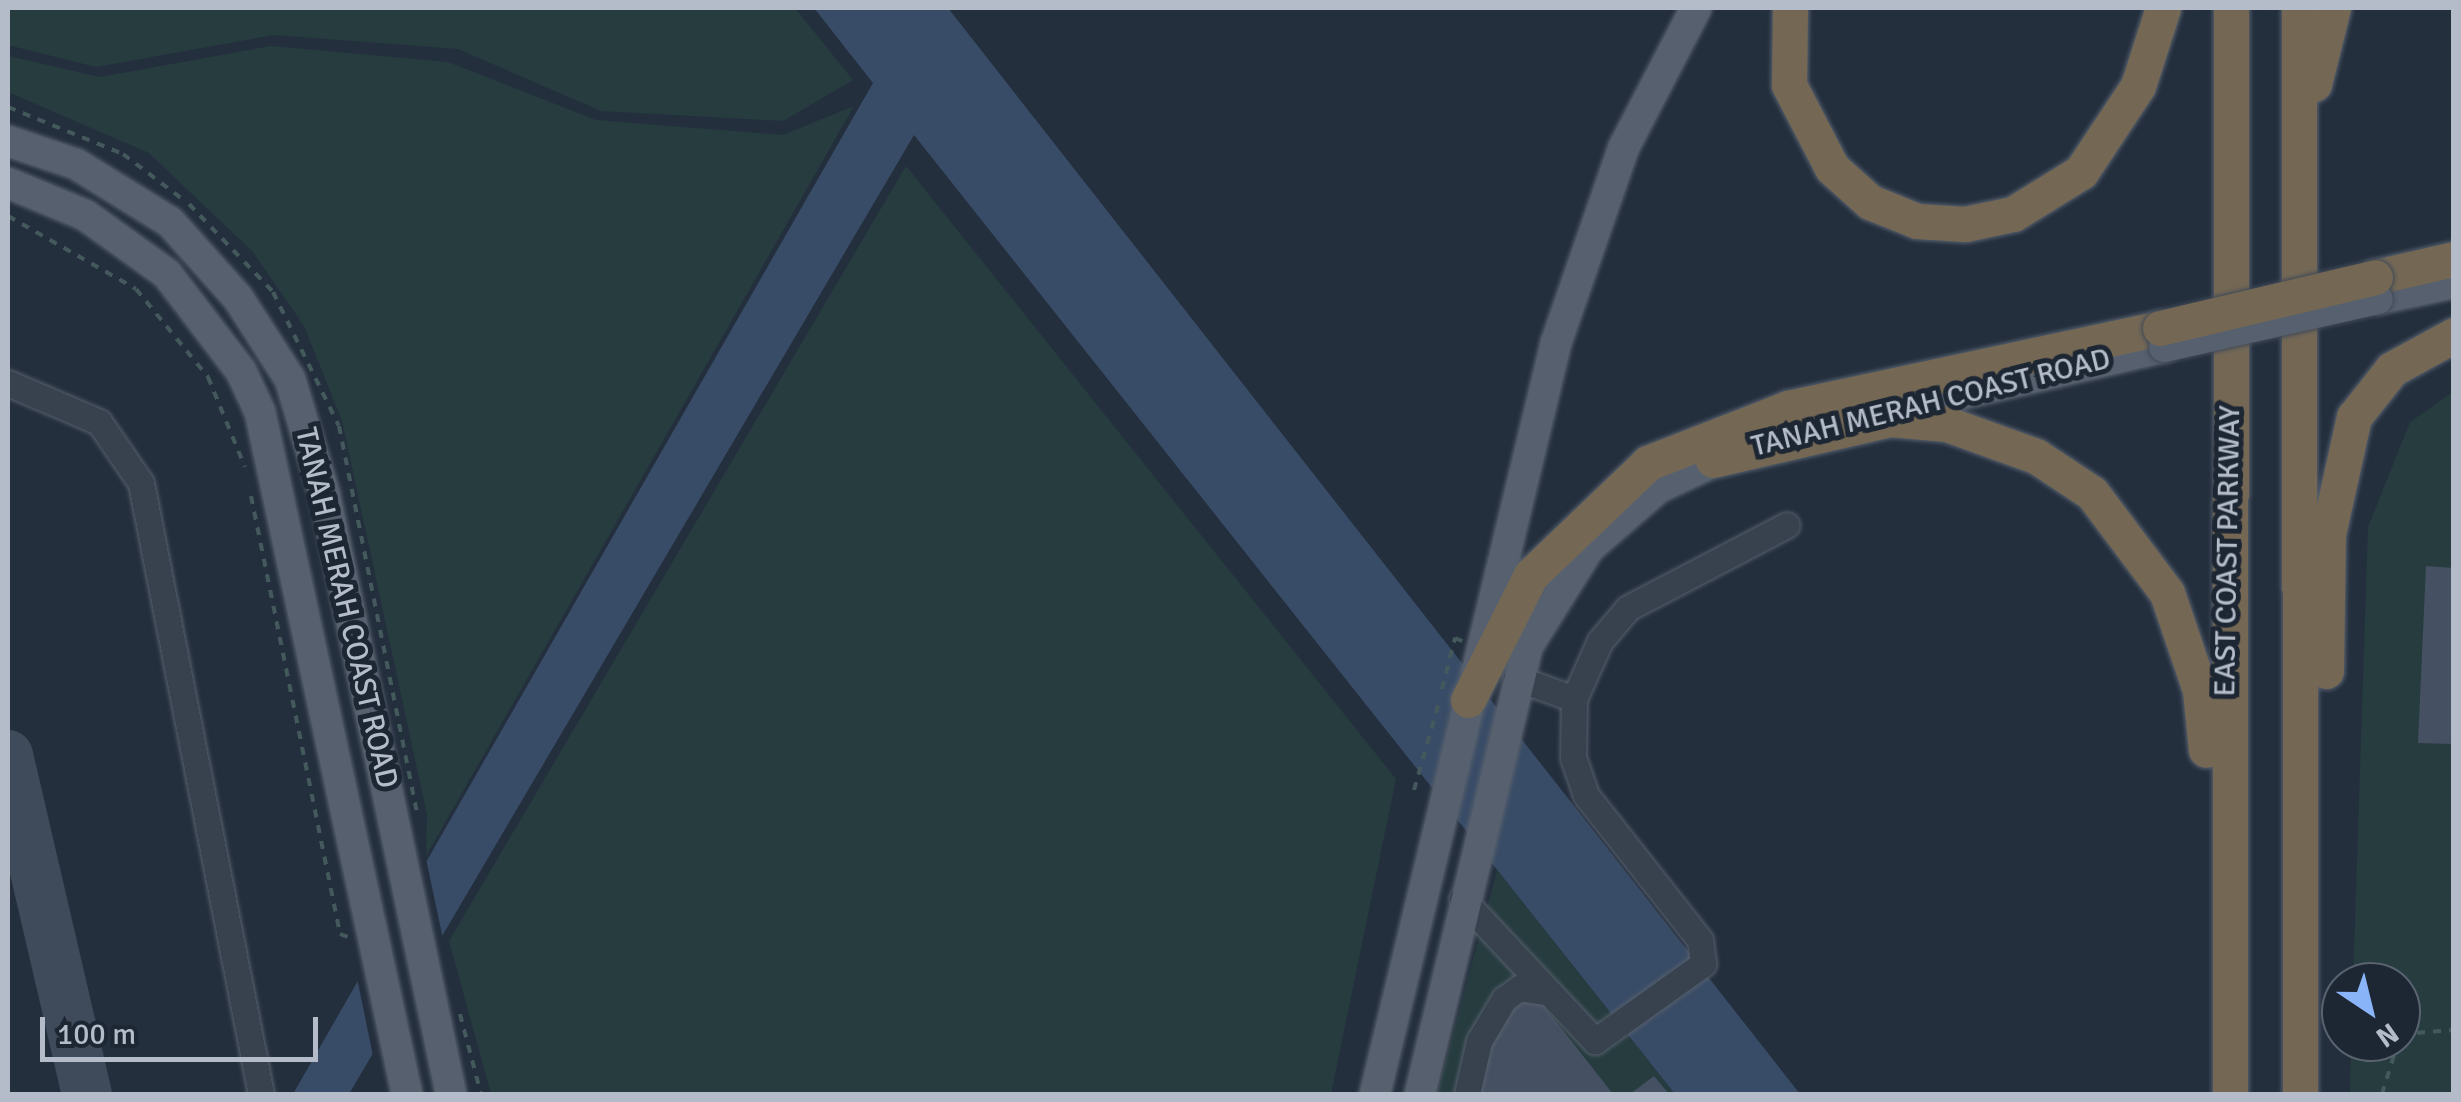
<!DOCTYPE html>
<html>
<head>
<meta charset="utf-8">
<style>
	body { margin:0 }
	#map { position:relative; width:2461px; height:1102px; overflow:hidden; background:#242f3e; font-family:Signika,sans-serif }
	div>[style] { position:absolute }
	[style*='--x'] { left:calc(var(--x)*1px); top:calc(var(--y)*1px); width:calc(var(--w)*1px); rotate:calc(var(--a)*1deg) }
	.green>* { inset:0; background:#263c3f }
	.water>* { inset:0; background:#394c67 }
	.pier>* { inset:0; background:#242f3e }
	.taxiway>* { height:50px; margin:-25px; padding:0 25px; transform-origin:25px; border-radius:25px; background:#3f4a5a }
	.building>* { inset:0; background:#455162 }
	.path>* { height:4px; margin-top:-2px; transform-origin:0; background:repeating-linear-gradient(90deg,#44595c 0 8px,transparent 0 16px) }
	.roads { filter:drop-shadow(0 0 2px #565f6c) drop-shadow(0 0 2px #565f6c) }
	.minor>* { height:25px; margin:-12.5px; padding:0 12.5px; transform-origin:12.5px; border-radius:12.5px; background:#38414e }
	.major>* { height:30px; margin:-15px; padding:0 15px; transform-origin:15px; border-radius:15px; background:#56606e }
	.highway>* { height:35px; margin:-17.5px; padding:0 17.5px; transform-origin:17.5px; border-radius:17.5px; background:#746855 }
	.bridges { filter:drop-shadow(0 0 2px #414a57) drop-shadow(0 0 2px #414a57) }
	.major-bridge>* { height:30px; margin:-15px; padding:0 15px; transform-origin:15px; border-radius:15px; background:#56606e }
	.highway-bridge>* { height:35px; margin:-17.5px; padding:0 17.5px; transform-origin:17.5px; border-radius:17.5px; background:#746855 }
	span { translate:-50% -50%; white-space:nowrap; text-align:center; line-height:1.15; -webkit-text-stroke:10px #1d2633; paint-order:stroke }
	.street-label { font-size:30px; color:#b4bcc9 }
	.frame { position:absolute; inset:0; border:10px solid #b4bcc9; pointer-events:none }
	.north { position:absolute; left:2321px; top:962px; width:100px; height:100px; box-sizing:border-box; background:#1d2633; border:2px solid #59626f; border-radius:50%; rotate:145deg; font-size:28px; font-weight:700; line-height:40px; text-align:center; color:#b4bcc9 }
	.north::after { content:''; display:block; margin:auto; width:35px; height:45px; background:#8ab4f8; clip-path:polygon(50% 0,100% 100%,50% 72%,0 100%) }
	.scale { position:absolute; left:40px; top:1017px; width:278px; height:45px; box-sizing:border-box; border:5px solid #b4bcc9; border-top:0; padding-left:12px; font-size:30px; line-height:35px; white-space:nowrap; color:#b4bcc9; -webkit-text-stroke:8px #1d2633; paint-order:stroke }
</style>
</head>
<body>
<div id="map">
	<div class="green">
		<i style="clip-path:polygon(8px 8px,795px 8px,853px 80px,783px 121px,601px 111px,458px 49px,274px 35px,96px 67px,8px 45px)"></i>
		<i style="clip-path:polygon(271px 46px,448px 62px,596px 120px,783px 135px,854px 106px,426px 856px,427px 815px,342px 421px,304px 326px,253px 252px,149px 153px,8px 92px,8px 56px,100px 77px)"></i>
		<i style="clip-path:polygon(906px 166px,1396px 779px,1331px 1094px,491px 1094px,449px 941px)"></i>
		<i style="clip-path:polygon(2453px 392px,2453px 1094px,2350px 1094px,2351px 1042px,2401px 1042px,2401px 982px,2353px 982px,2368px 527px,2410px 422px)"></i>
		<i style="clip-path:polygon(1497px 870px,1675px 1094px,1437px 1094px)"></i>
	</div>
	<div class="water">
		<i style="clip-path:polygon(814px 8px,948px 8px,1800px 1094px,1675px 1094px,914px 135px,349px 1094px,293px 1094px,873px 83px)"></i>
	</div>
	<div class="pier">
		<i style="clip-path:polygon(425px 854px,444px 944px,374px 1061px,356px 973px)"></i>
	</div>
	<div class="taxiway">
		<i style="--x:8;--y:755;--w:348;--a:76.9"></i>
	</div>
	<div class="building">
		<i style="clip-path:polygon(2426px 566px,2454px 568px,2454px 744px,2418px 743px)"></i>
		<i style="clip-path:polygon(1533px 992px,1613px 1094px,1480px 1094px,1494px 1021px)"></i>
		<i style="clip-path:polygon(1654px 1076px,1669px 1094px,1630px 1094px)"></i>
	</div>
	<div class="path">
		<i style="--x:8;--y:107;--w:124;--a:22.2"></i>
		<i style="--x:123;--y:154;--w:73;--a:37.2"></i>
		<i style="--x:189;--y:204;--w:122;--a:46.3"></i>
		<i style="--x:273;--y:292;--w:149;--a:63.8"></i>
		<i style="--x:339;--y:426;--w:396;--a:78.6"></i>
		<i style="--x:8;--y:216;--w:147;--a:29.7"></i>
		<i style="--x:136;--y:289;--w:114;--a:50.7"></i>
		<i style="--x:208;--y:377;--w:97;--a:67.7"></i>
		<i style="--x:251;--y:496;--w:447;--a:78.5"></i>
		<i style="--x:340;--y:934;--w:9;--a:21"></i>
		<i style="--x:1442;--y:689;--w:53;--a:-75.7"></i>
		<i style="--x:1455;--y:638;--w:8;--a:23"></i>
		<i style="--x:1414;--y:790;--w:95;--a:-74.1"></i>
		<i style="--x:460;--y:1014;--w:83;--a:75.3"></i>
		<i style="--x:2401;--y:1034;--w:53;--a:-4.3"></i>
		<i style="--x:2382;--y:1094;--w:54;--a:-72.9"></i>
	</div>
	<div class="roads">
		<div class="minor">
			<i style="--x:8;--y:383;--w:99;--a:23.2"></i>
			<i style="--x:99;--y:422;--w:74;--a:55.5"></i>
			<i style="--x:141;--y:483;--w:623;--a:78.89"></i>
			<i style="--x:1516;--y:678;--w:62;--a:19.9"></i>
			<i style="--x:1462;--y:899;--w:195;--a:46.9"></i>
			<i style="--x:1595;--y:1041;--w:133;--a:-35.5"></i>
			<i style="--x:1703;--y:964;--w:24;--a:-97"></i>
			<i style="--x:1700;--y:940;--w:184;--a:-128.2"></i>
			<i style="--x:1586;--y:795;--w:39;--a:-109"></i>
			<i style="--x:1573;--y:758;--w:59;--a:-89"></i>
			<i style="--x:1574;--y:699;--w:64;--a:-65.9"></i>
			<i style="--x:1600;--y:641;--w:43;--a:-49.7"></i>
			<i style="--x:1628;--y:608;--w:179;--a:-27.6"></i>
			<i style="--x:1467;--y:1094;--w:54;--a:-77.2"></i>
			<i style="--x:1479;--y:1041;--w:49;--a:-59.2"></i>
			<i style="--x:1504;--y:999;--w:19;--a:-36"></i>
			<i style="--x:1519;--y:988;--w:30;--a:9"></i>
		</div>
		<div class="major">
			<i style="--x:8;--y:141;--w:72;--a:18.7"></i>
			<i style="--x:76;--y:164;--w:110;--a:31.7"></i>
			<i style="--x:170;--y:222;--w:102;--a:48.2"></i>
			<i style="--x:238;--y:298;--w:96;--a:57.3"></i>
			<i style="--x:290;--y:379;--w:122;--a:73.3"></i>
			<i style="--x:325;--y:496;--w:611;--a:78.1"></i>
			<i style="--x:8;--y:183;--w:83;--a:22.6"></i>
			<i style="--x:85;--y:215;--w:101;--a:35.7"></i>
			<i style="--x:167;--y:274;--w:122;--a:52.7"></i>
			<i style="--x:241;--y:371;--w:45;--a:65.1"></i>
			<i style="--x:260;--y:412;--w:698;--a:77.84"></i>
			<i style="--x:2378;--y:299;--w:78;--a:-11.9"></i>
			<i style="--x:1879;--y:413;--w:293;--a:-13"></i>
			<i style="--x:1375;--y:1094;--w:773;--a:-76.45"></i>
			<i style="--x:1556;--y:343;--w:207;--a:-70.9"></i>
			<i style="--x:1624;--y:147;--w:157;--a:-62.6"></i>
			<i style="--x:1420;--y:1094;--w:460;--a:-76.5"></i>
			<i style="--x:1527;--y:647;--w:117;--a:-57.9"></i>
			<i style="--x:1589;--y:548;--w:91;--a:-41"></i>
			<i style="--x:1658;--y:488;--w:84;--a:-25.3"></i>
		</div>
		<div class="highway">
			<i style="--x:1790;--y:8;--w:77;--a:90.7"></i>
			<i style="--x:1789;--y:85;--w:93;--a:62.6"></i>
			<i style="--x:1832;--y:168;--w:51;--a:41.8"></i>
			<i style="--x:1870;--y:202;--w:51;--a:22"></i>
			<i style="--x:1917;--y:221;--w:48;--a:3.6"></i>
			<i style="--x:1965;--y:224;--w:49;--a:-11.8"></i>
			<i style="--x:2013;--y:214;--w:80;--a:-31.7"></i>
			<i style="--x:2081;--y:172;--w:103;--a:-56.5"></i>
			<i style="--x:2138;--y:86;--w:82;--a:-72.2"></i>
			<i style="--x:2299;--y:8;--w:1086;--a:89.95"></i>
			<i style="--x:2314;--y:84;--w:78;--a:-76"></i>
			<i style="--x:2375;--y:277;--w:81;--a:-12.8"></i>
			<i style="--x:1713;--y:460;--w:182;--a:-13"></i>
			<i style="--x:1890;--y:419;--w:57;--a:5"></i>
			<i style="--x:1947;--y:424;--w:95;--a:19.8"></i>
			<i style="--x:2036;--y:456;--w:67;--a:33.5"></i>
			<i style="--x:2092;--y:493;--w:125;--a:53.1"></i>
			<i style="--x:2167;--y:593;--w:102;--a:71.2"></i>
			<i style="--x:2200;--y:690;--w:60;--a:84.3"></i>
			<i style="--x:2326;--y:671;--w:137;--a:-89.2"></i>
			<i style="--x:2328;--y:534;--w:120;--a:-77.5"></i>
			<i style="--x:2354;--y:417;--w:61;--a:-51.6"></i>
			<i style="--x:2392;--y:369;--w:71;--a:-28.7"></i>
			<i style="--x:1468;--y:700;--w:140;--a:-63.3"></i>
			<i style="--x:1531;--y:575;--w:162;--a:-43.7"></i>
			<i style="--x:1648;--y:463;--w:150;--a:-21.4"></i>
			<i style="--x:1788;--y:408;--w:381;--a:-12.1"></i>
			<i style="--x:2230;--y:1094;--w:1086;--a:-89.95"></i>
		</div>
	</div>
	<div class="bridges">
		<div class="major-bridge">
			<i style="--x:2164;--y:347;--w:219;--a:-12.6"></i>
		</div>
		<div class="highway-bridge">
			<i style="--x:2160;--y:328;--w:221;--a:-13.3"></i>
		</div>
	</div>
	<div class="street-label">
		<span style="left:1931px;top:403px;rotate:-14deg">TANAH MERAH COAST ROAD</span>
		<span style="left:2228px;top:551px;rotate:-89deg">EAST COAST PARKWAY</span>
		<span style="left:346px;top:608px;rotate:77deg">TANAH MERAH COAST ROAD</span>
	</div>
	<div class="frame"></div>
	<div class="north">N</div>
	<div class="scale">100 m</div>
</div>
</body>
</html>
